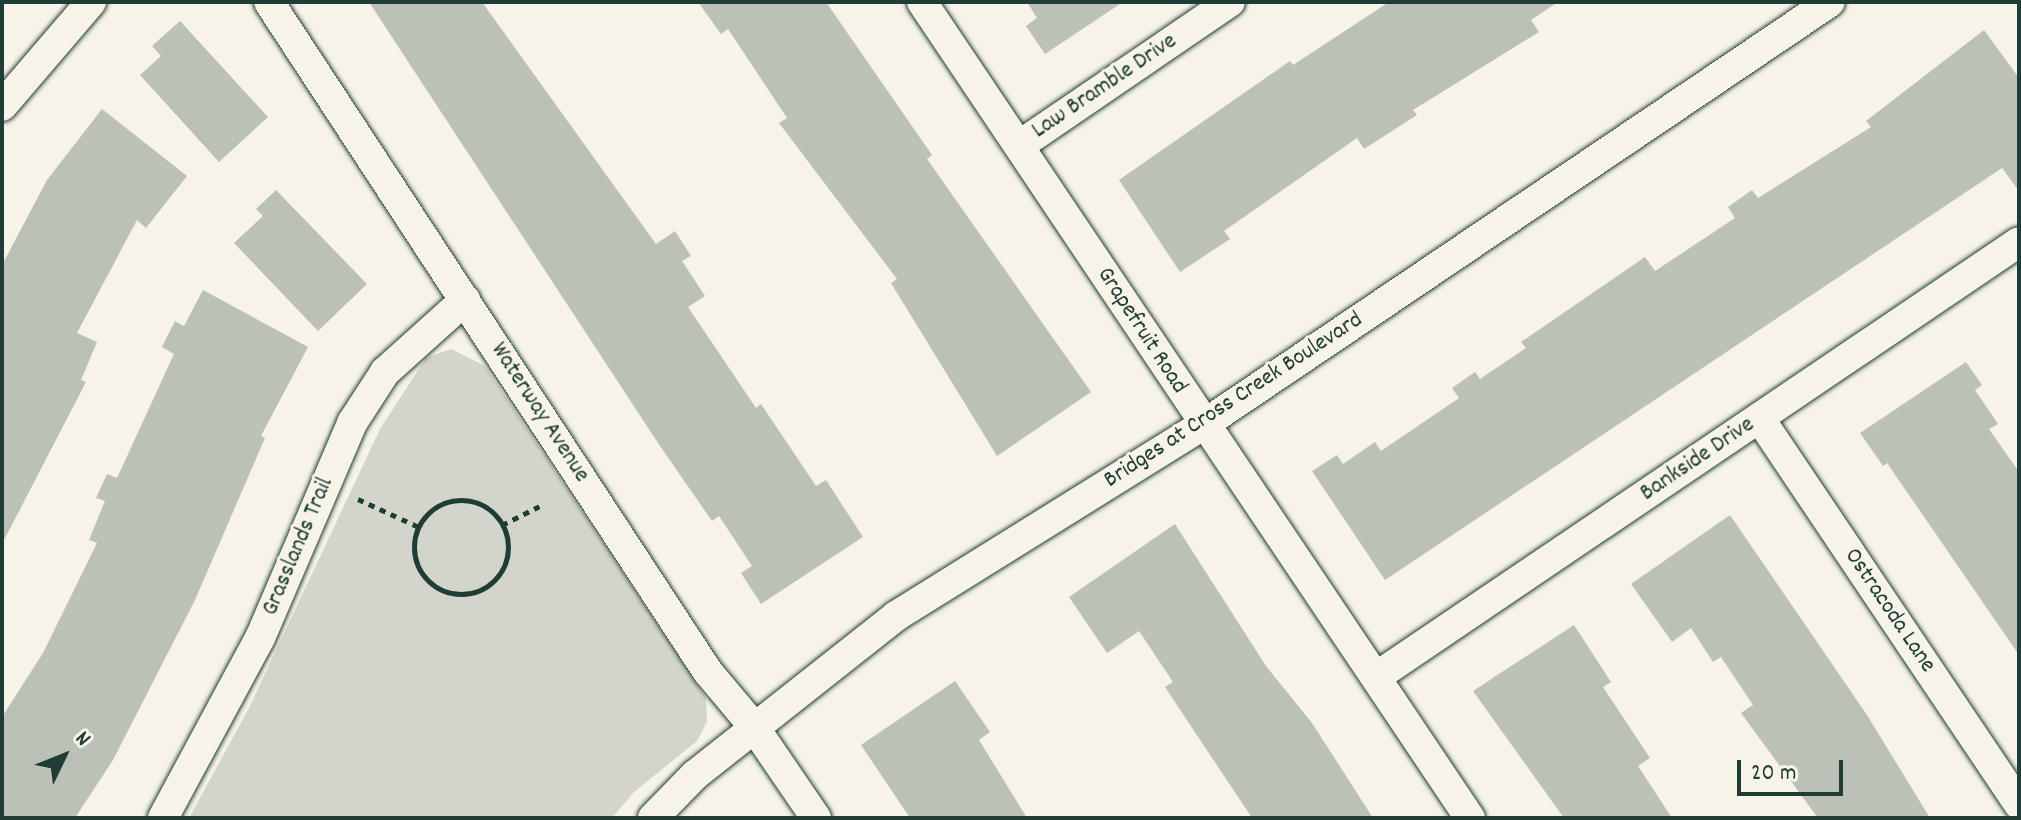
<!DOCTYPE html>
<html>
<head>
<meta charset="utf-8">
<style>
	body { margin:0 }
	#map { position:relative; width:2021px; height:820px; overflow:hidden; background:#f7f3e8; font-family:Dekko,sans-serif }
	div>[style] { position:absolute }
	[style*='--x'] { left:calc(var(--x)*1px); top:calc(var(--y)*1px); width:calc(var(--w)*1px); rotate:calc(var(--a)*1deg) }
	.green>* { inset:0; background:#d3d5ca }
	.building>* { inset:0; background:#bbc1b6 }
	.path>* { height:5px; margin-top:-2.5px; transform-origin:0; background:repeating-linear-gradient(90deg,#1f3d34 0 6px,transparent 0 12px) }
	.path>.ring { margin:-2.5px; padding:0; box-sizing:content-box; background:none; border:5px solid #1f3d34; border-radius:50% }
	.roads { filter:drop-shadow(0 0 2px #1f3d34) drop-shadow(0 0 2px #1f3d34) }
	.street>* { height:30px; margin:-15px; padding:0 15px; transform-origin:15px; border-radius:15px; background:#f7f3e8 }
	span { translate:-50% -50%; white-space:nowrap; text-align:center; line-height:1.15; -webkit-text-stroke:6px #f7f3e8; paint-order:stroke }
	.street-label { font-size:24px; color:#1f3d34 }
	.frame { position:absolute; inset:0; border:4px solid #1f3d34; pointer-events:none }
	.north { position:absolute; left:24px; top:716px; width:80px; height:80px; -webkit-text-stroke:6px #f7f3e8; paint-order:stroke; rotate:47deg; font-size:22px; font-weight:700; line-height:32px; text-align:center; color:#1f3d34 }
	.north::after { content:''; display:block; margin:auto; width:28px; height:36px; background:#1f3d34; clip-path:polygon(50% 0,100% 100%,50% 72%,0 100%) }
	.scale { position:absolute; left:1737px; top:760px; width:106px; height:36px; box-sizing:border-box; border:4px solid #1f3d34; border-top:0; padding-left:10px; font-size:24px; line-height:28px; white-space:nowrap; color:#1f3d34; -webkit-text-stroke:6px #f7f3e8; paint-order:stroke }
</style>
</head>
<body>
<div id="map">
	<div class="green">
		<i style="clip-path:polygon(451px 349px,485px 366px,706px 698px,707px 722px,697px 741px,634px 792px,612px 818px,189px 818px,249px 708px,380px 429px,426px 358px)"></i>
	</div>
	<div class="building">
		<i style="clip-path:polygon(369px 2px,482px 2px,656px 244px,675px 231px,691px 256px,682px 261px,705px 296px,688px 307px,756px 408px,761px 404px,816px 486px,826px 480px,863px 537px,761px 604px,741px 573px,752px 566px,719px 516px,712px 521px,660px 446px)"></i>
		<i style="clip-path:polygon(698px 2px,826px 2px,932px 155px,927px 159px,1091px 392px,997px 456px,891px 283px,897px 279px,779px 123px,787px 118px,728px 29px,721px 34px)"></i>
		<i style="clip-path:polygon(1027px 2px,1123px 2px,1045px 54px,1026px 26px,1037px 18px)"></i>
		<i style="clip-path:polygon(1389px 2px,1558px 2px,1531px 20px,1539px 32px,1413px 110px,1417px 115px,1364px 149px,1357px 138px,1224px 231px,1230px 239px,1180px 272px,1119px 180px,1290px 61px,1293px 65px)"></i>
		<i style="clip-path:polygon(180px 21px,268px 117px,219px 162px,140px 75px,161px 56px,152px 46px)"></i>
		<i style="clip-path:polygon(1984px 30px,2019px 78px,2019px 191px,2002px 168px,1385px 580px,1312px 471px,1337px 455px,1343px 464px,1375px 442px,1381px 451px,1459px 398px,1452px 388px,1475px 372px,1480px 379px,1526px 348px,1521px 342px,1645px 257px,1655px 271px,1735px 218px,1728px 207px,1752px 190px,1758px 198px,1871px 127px,1866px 121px)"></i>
		<i style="clip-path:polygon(102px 109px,187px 176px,146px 228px,137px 220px,77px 333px,97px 342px,81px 380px,86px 382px,2px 544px,2px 265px,47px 180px)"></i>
		<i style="clip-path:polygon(276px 190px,367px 284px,318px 331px,234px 243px,263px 216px,256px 209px)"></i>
		<i style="clip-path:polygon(203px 290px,308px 347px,261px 436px,265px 438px,195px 600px,113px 760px,75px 818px,2px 818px,2px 717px,43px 653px,97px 543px,89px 540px,105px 501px,96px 498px,107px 474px,117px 478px,174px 354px,162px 347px,175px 321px,184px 326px)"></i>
		<i style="clip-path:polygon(1966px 362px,1982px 385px,1975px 390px,1998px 424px,1989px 429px,2019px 472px,2019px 655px,1887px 463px,1883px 466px,1860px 433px)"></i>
		<i style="clip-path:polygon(1730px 515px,1867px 715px,1930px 818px,1818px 818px,1741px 713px,1753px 705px,1721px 657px,1713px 662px,1691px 628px,1672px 642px,1631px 584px)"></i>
		<i style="clip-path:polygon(1175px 524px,1266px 666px,1312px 723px,1373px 818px,1252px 818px,1165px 687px,1173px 682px,1139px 631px,1107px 653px,1069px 597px)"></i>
		<i style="clip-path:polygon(1574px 625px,1611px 682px,1603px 687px,1650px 758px,1638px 766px,1672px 818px,1564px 818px,1473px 691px)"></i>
		<i style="clip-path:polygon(955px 681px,990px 732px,979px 740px,1027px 818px,910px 818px,861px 745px)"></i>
	</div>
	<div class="path">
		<i style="--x:358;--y:499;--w:67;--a:24.7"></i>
		<i class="ring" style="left:414px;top:500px;width:89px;height:89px"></i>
		<i style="--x:502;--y:525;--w:47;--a:-26.6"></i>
	</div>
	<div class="roads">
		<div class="street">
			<i style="--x:269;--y:2;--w:801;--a:56.77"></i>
			<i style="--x:708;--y:672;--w:72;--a:50.1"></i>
			<i style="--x:754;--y:727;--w:110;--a:55.7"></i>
			<i style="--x:922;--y:2;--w:983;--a:56.12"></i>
			<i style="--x:2;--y:106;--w:137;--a:-49.4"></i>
			<i style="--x:1020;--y:145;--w:254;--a:-34.3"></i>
			<i style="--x:1760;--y:419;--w:464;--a:56.1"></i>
			<i style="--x:1376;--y:677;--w:776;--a:-34.08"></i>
			<i style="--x:163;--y:818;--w:204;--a:-61.7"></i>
			<i style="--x:260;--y:638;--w:234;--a:-66.8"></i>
			<i style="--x:352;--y:423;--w:61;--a:-57.1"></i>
			<i style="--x:385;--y:372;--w:108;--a:-42"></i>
			<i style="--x:653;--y:818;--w:60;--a:-45.7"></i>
			<i style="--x:695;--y:775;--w:256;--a:-38.3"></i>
			<i style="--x:896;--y:616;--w:362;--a:-31.9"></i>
			<i style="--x:1203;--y:425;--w:756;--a:-34.01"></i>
		</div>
	</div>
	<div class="street-label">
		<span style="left:1105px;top:87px;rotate:-34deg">Law Bramble Drive</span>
		<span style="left:1141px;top:331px;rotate:57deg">Grapefruit Road</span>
		<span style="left:1234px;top:401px;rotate:-33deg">Bridges at Cross Creek Boulevard</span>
		<span style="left:539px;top:413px;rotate:57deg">Waterway Avenue</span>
		<span style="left:1698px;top:460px;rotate:-34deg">Bankside Drive</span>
		<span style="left:299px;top:547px;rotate:-67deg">Grasslands Trail</span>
		<span style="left:1889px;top:611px;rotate:56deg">Ostracoda Lane</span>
	</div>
	<div class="frame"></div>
	<div class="north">N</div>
	<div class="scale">20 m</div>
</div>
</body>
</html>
